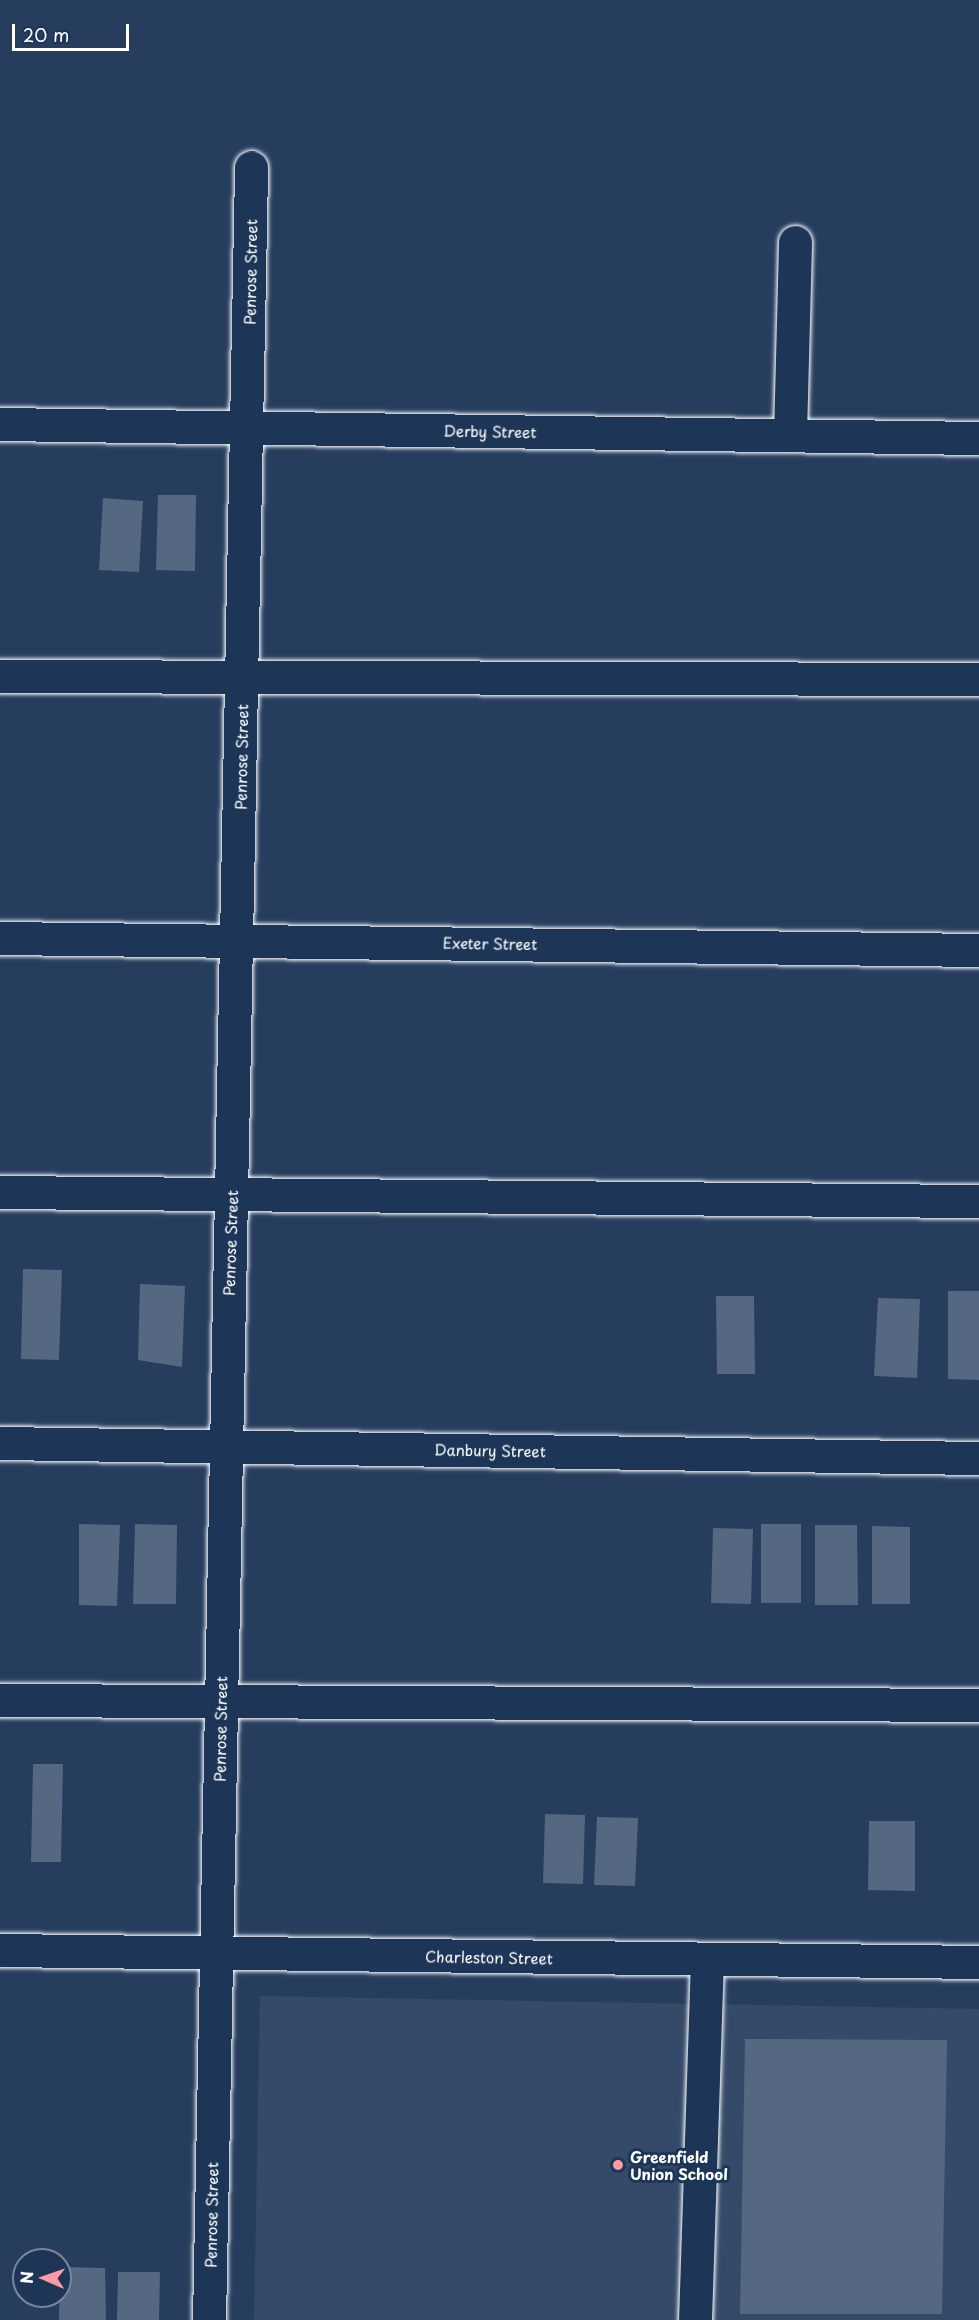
<!DOCTYPE html>
<html>
<head>
<meta charset="utf-8">
<style>
	body { margin:0 }
	#map { position:relative; width:979px; height:2320px; overflow:hidden; background:#263d5e; font-family:"Playpen Sans",sans-serif }
	div>[style] { position:absolute }
	[style*='--x'] { left:calc(var(--x)*1px); top:calc(var(--y)*1px); width:calc(var(--w)*1px); rotate:calc(var(--a)*1deg) }
	.built>* { inset:0; background:#344a68 }
	.building>* { inset:0; background:#556781 }
	.roads { filter:drop-shadow(0 0 2px #fff) drop-shadow(0 0 2px #fff) }
	.minor>* { height:33px; margin:-16.5px; padding:0 16.5px; transform-origin:16.5px; border-radius:16.5px; background:#1d3557 }
	.dots>* { width:16px; height:16px; translate:-50% -50%; box-sizing:border-box; border:3px solid #1d3557; border-radius:50% }
	span { translate:-50% -50%; white-space:nowrap; text-align:center; line-height:1.15; -webkit-text-stroke:6px #1d3557; paint-order:stroke }
	.street-label { font-size:15px; color:#fff }
	.poi-label { font-size:15px; color:#fff; font-weight:700 }
	.left { translate:0 -50%; text-align:left }
	.north { position:absolute; left:12px; top:2248px; width:60px; height:60px; box-sizing:border-box; background:#1d3557; border:2px solid #77869a; border-radius:50%; rotate:272deg; font-size:16px; font-weight:700; line-height:24px; text-align:center; color:#fff }
	.north::after { content:''; display:block; margin:auto; width:21px; height:27px; background:#ff9aa2; clip-path:polygon(50% 0,100% 100%,50% 72%,0 100%) }
	.scale { position:absolute; left:12px; top:24px; width:117px; height:27px; box-sizing:border-box; border:3px solid #fff; border-top:0; padding-left:8px; font-size:18px; line-height:21px; white-space:nowrap; color:#fff; -webkit-text-stroke:4px #1d3557; paint-order:stroke }
</style>
</head>
<body>
<div id="map">
	<div class="built">
		<i style="clip-path:polygon(260px 1996px,979px 2009px,979px 2320px,254px 2320px)"></i>
	</div>
	<div class="building">
		<i style="clip-path:polygon(158px 495px,196px 495px,195px 571px,156px 570px)"></i>
		<i style="clip-path:polygon(103px 498px,143px 501px,139px 572px,99px 570px)"></i>
		<i style="clip-path:polygon(23px 1269px,62px 1270px,59px 1360px,21px 1359px)"></i>
		<i style="clip-path:polygon(140px 1284px,185px 1286px,182px 1367px,138px 1360px)"></i>
		<i style="clip-path:polygon(948px 1291px,979px 1291px,979px 1380px,948px 1379px)"></i>
		<i style="clip-path:polygon(716px 1296px,754px 1296px,755px 1374px,717px 1374px)"></i>
		<i style="clip-path:polygon(878px 1298px,920px 1299px,917px 1378px,874px 1376px)"></i>
		<i style="clip-path:polygon(79px 1524px,120px 1525px,117px 1606px,79px 1605px)"></i>
		<i style="clip-path:polygon(135px 1524px,177px 1525px,176px 1604px,133px 1604px)"></i>
		<i style="clip-path:polygon(761px 1524px,801px 1524px,801px 1603px,761px 1603px)"></i>
		<i style="clip-path:polygon(815px 1525px,857px 1525px,858px 1605px,815px 1605px)"></i>
		<i style="clip-path:polygon(872px 1526px,910px 1527px,910px 1604px,872px 1604px)"></i>
		<i style="clip-path:polygon(713px 1528px,753px 1529px,751px 1604px,711px 1603px)"></i>
		<i style="clip-path:polygon(33px 1764px,63px 1764px,61px 1862px,31px 1862px)"></i>
		<i style="clip-path:polygon(545px 1814px,585px 1815px,583px 1884px,543px 1883px)"></i>
		<i style="clip-path:polygon(597px 1817px,638px 1818px,635px 1886px,594px 1885px)"></i>
		<i style="clip-path:polygon(869px 1821px,915px 1821px,915px 1891px,868px 1890px)"></i>
		<i style="clip-path:polygon(745px 2039px,947px 2040px,942px 2314px,740px 2314px)"></i>
		<i style="clip-path:polygon(60px 2267px,105px 2268px,106px 2320px,59px 2320px)"></i>
		<i style="clip-path:polygon(118px 2272px,160px 2272px,159px 2320px,117px 2320px)"></i>
	</div>
	<div class="roads">
		<div class="minor">
			<i style="--x:0;--y:424;--w:979;--a:0.82"></i>
			<i style="--x:790;--y:435;--w:193;--a:-88.5"></i>
			<i style="--x:0;--y:676;--w:979;--a:0.18"></i>
			<i style="--x:0;--y:938;--w:979;--a:0.7"></i>
			<i style="--x:0;--y:1192;--w:979;--a:0.53"></i>
			<i style="--x:0;--y:1443;--w:979;--a:0.88"></i>
			<i style="--x:0;--y:1700;--w:979;--a:0.29"></i>
			<i style="--x:0;--y:1950;--w:979;--a:0.7"></i>
			<i style="--x:209;--y:2320;--w:2153;--a:-88.88"></i>
			<i style="--x:695;--y:2320;--w:361;--a:-88.1"></i>
		</div>
	</div>
	<div class="dots">
		<i style="left:618px;top:2165px;background:#ff9aa2"></i>
	</div>
	<div class="street-label">
		<span style="left:250px;top:272px;rotate:-89deg">Penrose Street</span>
		<span style="left:490px;top:431px;rotate:1deg">Derby Street</span>
		<span style="left:241px;top:757px;rotate:-89deg">Penrose Street</span>
		<span style="left:490px;top:943px;rotate:1deg">Exeter Street</span>
		<span style="left:230px;top:1243px;rotate:-88deg">Penrose Street</span>
		<span style="left:490px;top:1450px;rotate:1deg">Danbury Street</span>
		<span style="left:220px;top:1729px;rotate:-89deg">Penrose Street</span>
		<span style="left:489px;top:1957px;rotate:1deg">Charleston Street</span>
		<span style="left:211px;top:2215px;rotate:-89deg">Penrose Street</span>
	</div>
	<div class="poi-label">
		<span class="left" style="left:630px;top:2165px">Greenfield<br>Union School</span>
	</div>
	<div class="north">N</div>
	<div class="scale">20 m</div>
</div>
</body>
</html>
